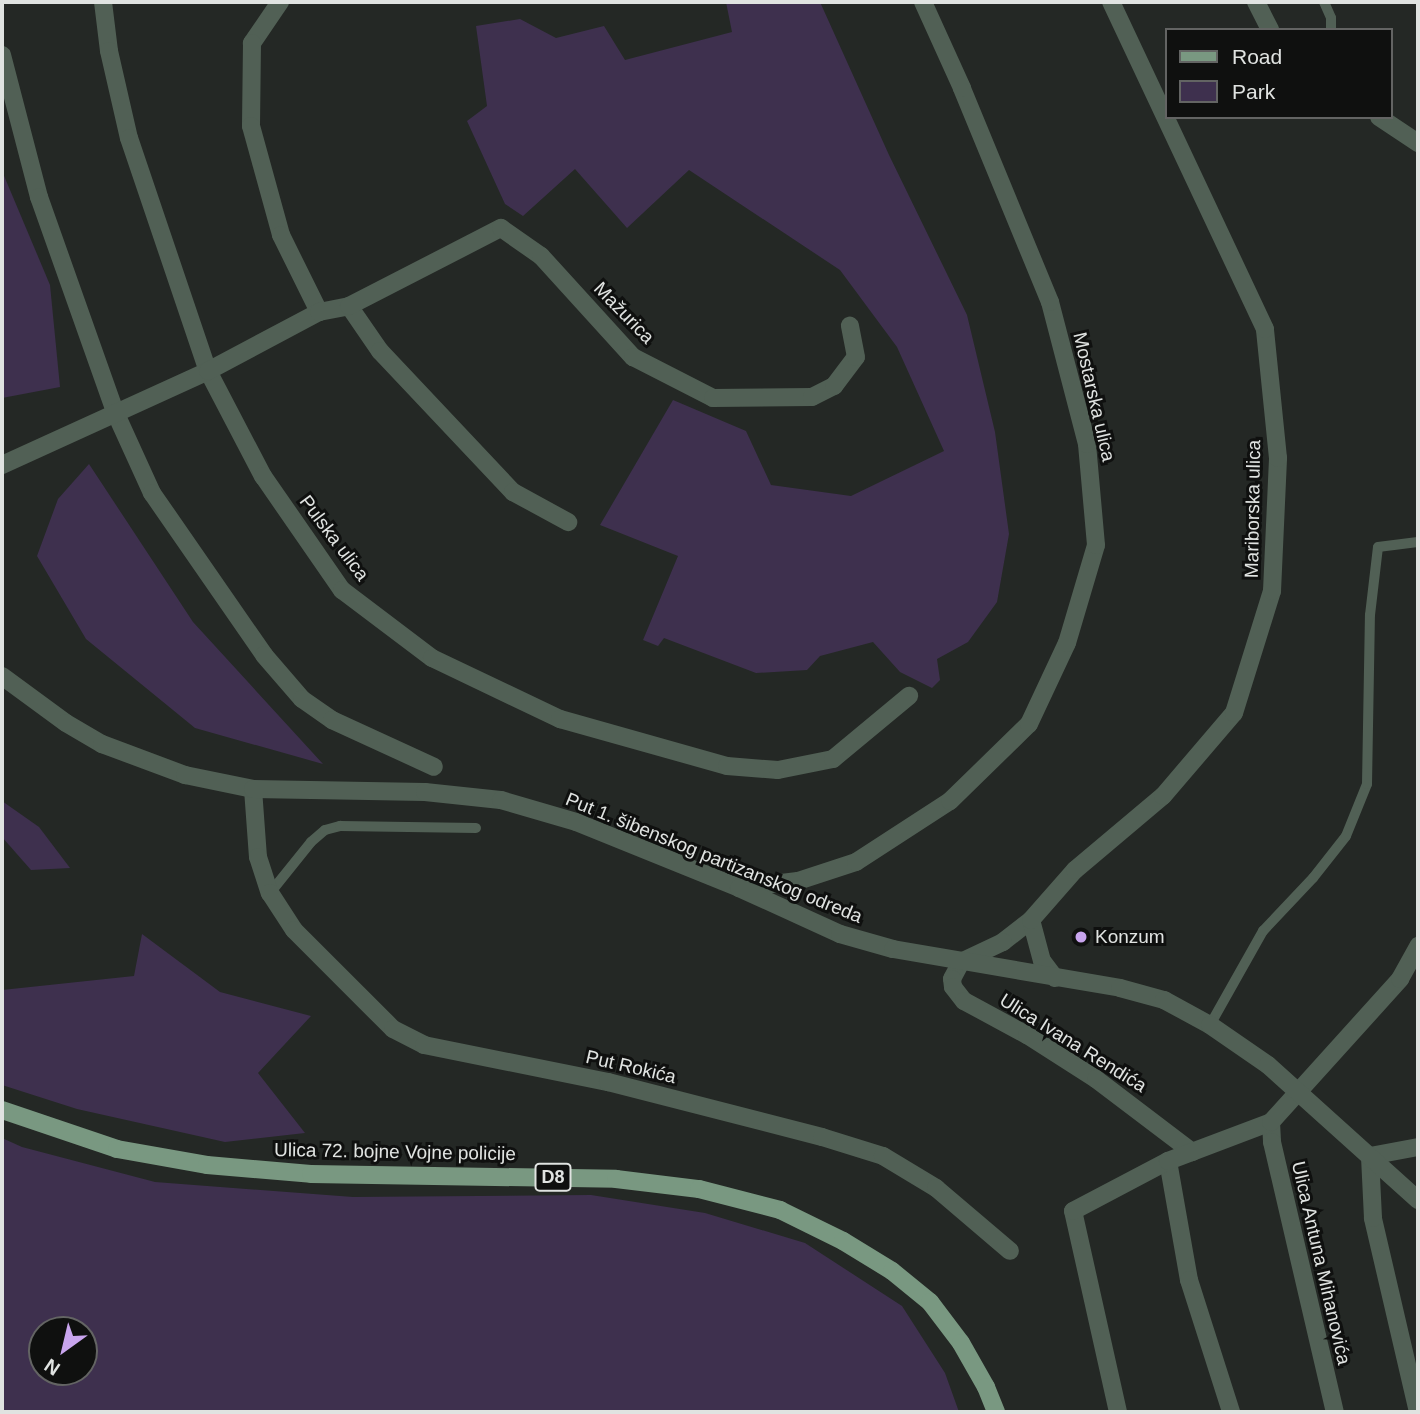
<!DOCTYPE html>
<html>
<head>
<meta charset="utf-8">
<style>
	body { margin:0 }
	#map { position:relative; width:1420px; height:1414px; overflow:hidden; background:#242825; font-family:Helvetica,sans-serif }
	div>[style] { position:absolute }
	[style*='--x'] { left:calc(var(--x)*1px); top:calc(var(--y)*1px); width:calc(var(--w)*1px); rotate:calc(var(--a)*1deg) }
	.green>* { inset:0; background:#3e304e }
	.service>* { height:10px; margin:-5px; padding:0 5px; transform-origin:5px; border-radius:5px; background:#516055 }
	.minor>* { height:18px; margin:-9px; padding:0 9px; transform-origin:9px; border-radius:9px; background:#516055 }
	.tertiary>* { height:18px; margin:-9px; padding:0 9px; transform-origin:9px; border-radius:9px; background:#516055 }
	.primary>* { height:18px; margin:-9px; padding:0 9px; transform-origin:9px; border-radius:9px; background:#799881 }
	.dots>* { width:19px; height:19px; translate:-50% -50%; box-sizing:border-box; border:4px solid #0f100f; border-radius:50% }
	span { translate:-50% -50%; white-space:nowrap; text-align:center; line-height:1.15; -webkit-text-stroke:6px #0f100f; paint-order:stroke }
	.shield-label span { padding:2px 5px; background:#0f100f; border:2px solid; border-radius:5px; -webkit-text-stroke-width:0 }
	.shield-label { font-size:18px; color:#e0e3e1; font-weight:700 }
	.street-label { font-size:19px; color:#e0e3e1 }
	.poi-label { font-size:19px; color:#e0e3e1 }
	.left { translate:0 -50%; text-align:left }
	.frame { position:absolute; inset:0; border:4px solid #e0e3e1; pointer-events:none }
	.legend { position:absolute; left:1165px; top:28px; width:228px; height:91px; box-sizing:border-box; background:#0f100f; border:2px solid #636463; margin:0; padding:9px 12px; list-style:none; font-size:21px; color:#e0e3e1 }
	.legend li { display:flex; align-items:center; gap:14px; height:35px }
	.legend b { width:35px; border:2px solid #636463 }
	.north { position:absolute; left:28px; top:1316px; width:70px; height:70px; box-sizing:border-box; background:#0f100f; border:2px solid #636463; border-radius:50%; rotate:214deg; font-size:19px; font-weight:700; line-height:28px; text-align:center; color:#e0e3e1 }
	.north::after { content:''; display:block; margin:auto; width:24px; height:32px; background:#c9a5ee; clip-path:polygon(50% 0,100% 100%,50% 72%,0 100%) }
</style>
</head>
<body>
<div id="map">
	<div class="green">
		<i style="clip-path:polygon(726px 2px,820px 2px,889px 155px,967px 315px,995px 432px,1009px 534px,997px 602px,968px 642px,937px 659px,940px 680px,932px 688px,900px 672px,873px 642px,820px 656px,807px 670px,756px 673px,664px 638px,658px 646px,643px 640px,678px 556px,600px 525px,673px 400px,746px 431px,771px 485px,851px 496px,944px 451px,897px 347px,840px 270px,689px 170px,627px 228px,575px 169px,523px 216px,505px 204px,467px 121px,487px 106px,476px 26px,520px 19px,556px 38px,604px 26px,625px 60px,732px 32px)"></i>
		<i style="clip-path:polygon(2px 171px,50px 285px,60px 387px,2px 398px)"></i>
		<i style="clip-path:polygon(89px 464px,193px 622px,323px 764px,195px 728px,86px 639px,37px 556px,58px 499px)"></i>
		<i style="clip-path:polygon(2px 801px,39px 827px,70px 868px,31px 870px,2px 837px)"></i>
		<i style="clip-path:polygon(142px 934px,220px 992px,311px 1016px,258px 1073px,305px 1133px,225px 1142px,77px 1109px,2px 1085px,2px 990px,134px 976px)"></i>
		<i style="clip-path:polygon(evenodd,2px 1138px,22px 1147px,155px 1182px,353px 1197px,591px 1195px,705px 1213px,805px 1243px,902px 1306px,945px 1373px,959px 1412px,2px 1412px,2px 1138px,84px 1330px,84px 1372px,42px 1372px,42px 1330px,84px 1330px)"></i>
	</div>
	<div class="service">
		<i style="--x:1324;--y:2;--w:17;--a:66"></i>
		<i style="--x:1331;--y:18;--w:12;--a:90"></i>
		<i style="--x:270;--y:893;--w:65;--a:-51.2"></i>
		<i style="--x:311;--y:842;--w:18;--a:-41"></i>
		<i style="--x:325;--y:830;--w:16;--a:-15"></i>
		<i style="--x:340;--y:826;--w:136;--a:0.8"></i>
		<i style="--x:1210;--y:1025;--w:108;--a:-60.6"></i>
		<i style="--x:1263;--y:931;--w:73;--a:-46.7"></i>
		<i style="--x:1313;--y:878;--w:53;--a:-51.8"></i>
		<i style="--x:1346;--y:836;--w:56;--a:-68"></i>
		<i style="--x:1367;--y:784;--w:169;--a:-89"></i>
		<i style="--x:1370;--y:615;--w:68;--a:-83.3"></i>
		<i style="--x:1378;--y:547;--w:40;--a:-7.1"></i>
	</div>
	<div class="minor">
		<i style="--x:103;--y:2;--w:49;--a:83"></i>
		<i style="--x:109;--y:51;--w:89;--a:77.1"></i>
		<i style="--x:129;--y:138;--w:246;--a:71.3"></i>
		<i style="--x:208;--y:371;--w:119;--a:62.4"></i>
		<i style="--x:263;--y:476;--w:139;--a:55.3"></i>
		<i style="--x:342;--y:590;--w:113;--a:37.1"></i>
		<i style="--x:432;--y:658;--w:142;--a:25.5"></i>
		<i style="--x:560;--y:719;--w:173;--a:15.7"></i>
		<i style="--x:727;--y:766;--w:51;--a:4.5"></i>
		<i style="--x:778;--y:770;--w:56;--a:-11.3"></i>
		<i style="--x:833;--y:759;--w:99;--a:-39.7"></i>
		<i style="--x:280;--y:2;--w:50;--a:124.3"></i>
		<i style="--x:252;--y:43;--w:83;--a:90.7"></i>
		<i style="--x:251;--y:126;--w:113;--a:74.6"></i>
		<i style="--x:281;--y:235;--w:86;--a:63.7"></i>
		<i style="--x:1256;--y:2;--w:31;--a:63"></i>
		<i style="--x:2;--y:55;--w:147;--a:75.4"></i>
		<i style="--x:39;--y:197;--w:230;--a:70.5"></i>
		<i style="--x:116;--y:414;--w:87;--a:65.5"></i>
		<i style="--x:152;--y:493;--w:197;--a:55.3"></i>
		<i style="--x:264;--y:655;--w:58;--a:49.2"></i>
		<i style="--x:302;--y:699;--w:37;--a:35"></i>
		<i style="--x:332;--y:720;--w:112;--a:24.7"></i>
		<i style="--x:1379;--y:117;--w:47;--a:33.7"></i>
		<i style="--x:349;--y:306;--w:55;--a:55.4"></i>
		<i style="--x:380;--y:351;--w:194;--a:46.7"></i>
		<i style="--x:513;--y:492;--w:63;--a:28.6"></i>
		<i style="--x:2;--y:465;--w:226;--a:-24.5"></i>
		<i style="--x:208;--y:371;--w:126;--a:-28"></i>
		<i style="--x:319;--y:312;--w:31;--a:-11"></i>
		<i style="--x:349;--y:306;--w:171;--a:-27.2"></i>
		<i style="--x:501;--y:228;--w:49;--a:35"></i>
		<i style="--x:541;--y:256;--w:137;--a:47.7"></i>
		<i style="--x:633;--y:357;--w:90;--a:27.1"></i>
		<i style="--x:713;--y:398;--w:99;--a:-0.6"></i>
		<i style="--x:812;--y:397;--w:25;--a:-27"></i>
		<i style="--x:834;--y:386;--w:36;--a:-53"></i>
		<i style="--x:856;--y:357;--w:32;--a:-101"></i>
		<i style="--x:253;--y:789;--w:68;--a:85.8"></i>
		<i style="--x:258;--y:857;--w:38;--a:72"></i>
		<i style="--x:270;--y:893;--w:44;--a:57"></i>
		<i style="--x:294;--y:930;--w:140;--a:45"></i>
		<i style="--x:393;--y:1029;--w:35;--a:27"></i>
		<i style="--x:424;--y:1045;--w:188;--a:11.4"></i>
		<i style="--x:608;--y:1082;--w:221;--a:14.4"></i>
		<i style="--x:822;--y:1137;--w:64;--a:17.3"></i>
		<i style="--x:883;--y:1156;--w:62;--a:31.1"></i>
		<i style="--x:936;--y:1188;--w:97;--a:40.4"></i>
		<i style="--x:739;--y:888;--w:59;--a:-6.8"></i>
		<i style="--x:798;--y:881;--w:61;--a:-18.1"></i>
		<i style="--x:856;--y:862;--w:112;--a:-33"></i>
		<i style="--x:950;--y:801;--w:110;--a:-44.3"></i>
		<i style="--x:1029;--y:724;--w:89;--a:-64.9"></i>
		<i style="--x:1067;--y:643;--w:102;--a:-73.5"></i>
		<i style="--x:1096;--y:545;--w:101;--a:-95.1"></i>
		<i style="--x:1087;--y:444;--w:147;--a:-104.6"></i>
		<i style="--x:1050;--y:302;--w:231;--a:-112.4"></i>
		<i style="--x:962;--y:88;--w:94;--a:-114.4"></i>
		<i style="--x:1031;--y:920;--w:36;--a:142"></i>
		<i style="--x:1003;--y:942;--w:47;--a:154.5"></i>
		<i style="--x:961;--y:962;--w:19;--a:118"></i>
		<i style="--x:952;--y:979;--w:8;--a:83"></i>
		<i style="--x:953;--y:987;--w:18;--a:52"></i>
		<i style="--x:964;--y:1001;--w:72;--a:28.4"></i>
		<i style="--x:1027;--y:1035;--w:82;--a:32.5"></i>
		<i style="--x:1096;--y:1079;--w:121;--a:37.2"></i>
		<i style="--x:1055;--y:978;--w:21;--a:-127"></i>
		<i style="--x:1042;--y:961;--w:42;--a:-105"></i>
		<i style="--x:1031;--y:920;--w:67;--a:-48.7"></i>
		<i style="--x:1075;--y:870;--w:115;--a:-40.1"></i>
		<i style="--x:1163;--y:796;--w:109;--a:-49.5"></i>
		<i style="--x:1234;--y:713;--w:128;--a:-72.7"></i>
		<i style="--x:1272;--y:591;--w:133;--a:-87.4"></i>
		<i style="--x:1278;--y:458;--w:130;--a:-95.8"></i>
		<i style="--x:1265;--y:329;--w:361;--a:-115.2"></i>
		<i style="--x:1271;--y:1122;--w:20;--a:87"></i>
		<i style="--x:1272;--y:1142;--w:277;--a:76.9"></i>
		<i style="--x:1168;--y:1161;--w:121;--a:80"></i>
		<i style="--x:1189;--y:1280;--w:139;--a:72.3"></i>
		<i style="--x:1118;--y:1412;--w:206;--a:-102.6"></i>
		<i style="--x:1073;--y:1211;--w:107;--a:-27.8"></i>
		<i style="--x:1168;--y:1161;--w:110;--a:-20.7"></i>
		<i style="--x:1271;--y:1122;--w:193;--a:-47.9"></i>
		<i style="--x:1400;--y:979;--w:38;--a:-61"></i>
		<i style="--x:1418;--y:1412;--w:199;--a:-103.1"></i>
		<i style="--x:1373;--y:1218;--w:62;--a:-92.8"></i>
		<i style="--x:1370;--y:1156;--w:49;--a:-10.6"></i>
	</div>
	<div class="tertiary">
		<i style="--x:2;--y:676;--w:79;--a:36.3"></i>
		<i style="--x:66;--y:723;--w:42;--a:30.3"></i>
		<i style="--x:102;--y:744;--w:89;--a:20.5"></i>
		<i style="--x:185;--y:775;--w:69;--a:11.6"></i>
		<i style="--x:253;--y:789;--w:172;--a:1"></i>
		<i style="--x:425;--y:792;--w:76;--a:6"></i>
		<i style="--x:501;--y:800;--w:78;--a:16.3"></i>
		<i style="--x:576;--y:822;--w:176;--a:22"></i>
		<i style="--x:739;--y:888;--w:111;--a:24.5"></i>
		<i style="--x:840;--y:934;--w:55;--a:15.8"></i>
		<i style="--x:893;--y:949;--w:230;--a:9.7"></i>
		<i style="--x:1120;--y:988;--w:46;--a:15.3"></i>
		<i style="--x:1164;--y:1000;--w:52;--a:28.5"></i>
		<i style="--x:1210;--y:1025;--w:70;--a:34.6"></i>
		<i style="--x:1268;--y:1065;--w:202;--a:42"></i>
	</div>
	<div class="primary">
		<i style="--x:2;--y:1110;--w:121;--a:18.7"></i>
		<i style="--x:117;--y:1149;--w:91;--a:10.1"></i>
		<i style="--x:207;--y:1165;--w:104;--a:4.9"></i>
		<i style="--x:311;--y:1174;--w:305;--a:0.9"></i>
		<i style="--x:616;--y:1179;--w:84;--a:6.9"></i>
		<i style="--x:699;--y:1189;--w:84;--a:14.5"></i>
		<i style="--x:780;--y:1210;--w:70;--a:26.2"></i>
		<i style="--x:843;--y:1241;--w:57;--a:31.5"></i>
		<i style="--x:892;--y:1271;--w:49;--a:39.2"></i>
		<i style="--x:930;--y:1302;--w:51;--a:52.9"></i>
		<i style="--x:961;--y:1343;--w:51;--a:60.4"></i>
		<i style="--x:986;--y:1387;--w:27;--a:68"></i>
	</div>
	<div class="dots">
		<i style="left:1081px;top:937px;background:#c9a5ee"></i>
	</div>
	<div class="shield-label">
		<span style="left:553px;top:1177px">D8</span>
	</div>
	<div class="street-label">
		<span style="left:624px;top:313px;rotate:46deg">Mažurica</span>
		<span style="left:1094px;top:397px;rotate:77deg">Mostarska ulica</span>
		<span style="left:1253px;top:509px;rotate:-89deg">Mariborska ulica</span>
		<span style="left:334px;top:538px;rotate:53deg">Pulska ulica</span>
		<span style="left:714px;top:858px;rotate:22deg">Put 1. šibenskog partizanskog odreda</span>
		<span style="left:1073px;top:1043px;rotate:32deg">Ulica Ivana Rendića</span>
		<span style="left:631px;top:1067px;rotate:13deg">Put Rokića</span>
		<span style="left:395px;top:1152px;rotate:1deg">Ulica 72. bojne Vojne policije</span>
		<span style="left:1321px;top:1263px;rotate:77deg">Ulica Antuna Mihanovića</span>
	</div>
	<div class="poi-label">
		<span class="left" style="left:1095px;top:937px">Konzum</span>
	</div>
	<div class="frame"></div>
	<ul class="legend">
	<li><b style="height:9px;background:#799881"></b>Road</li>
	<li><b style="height:19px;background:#3e304e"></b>Park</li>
	</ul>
	<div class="north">N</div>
</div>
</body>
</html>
